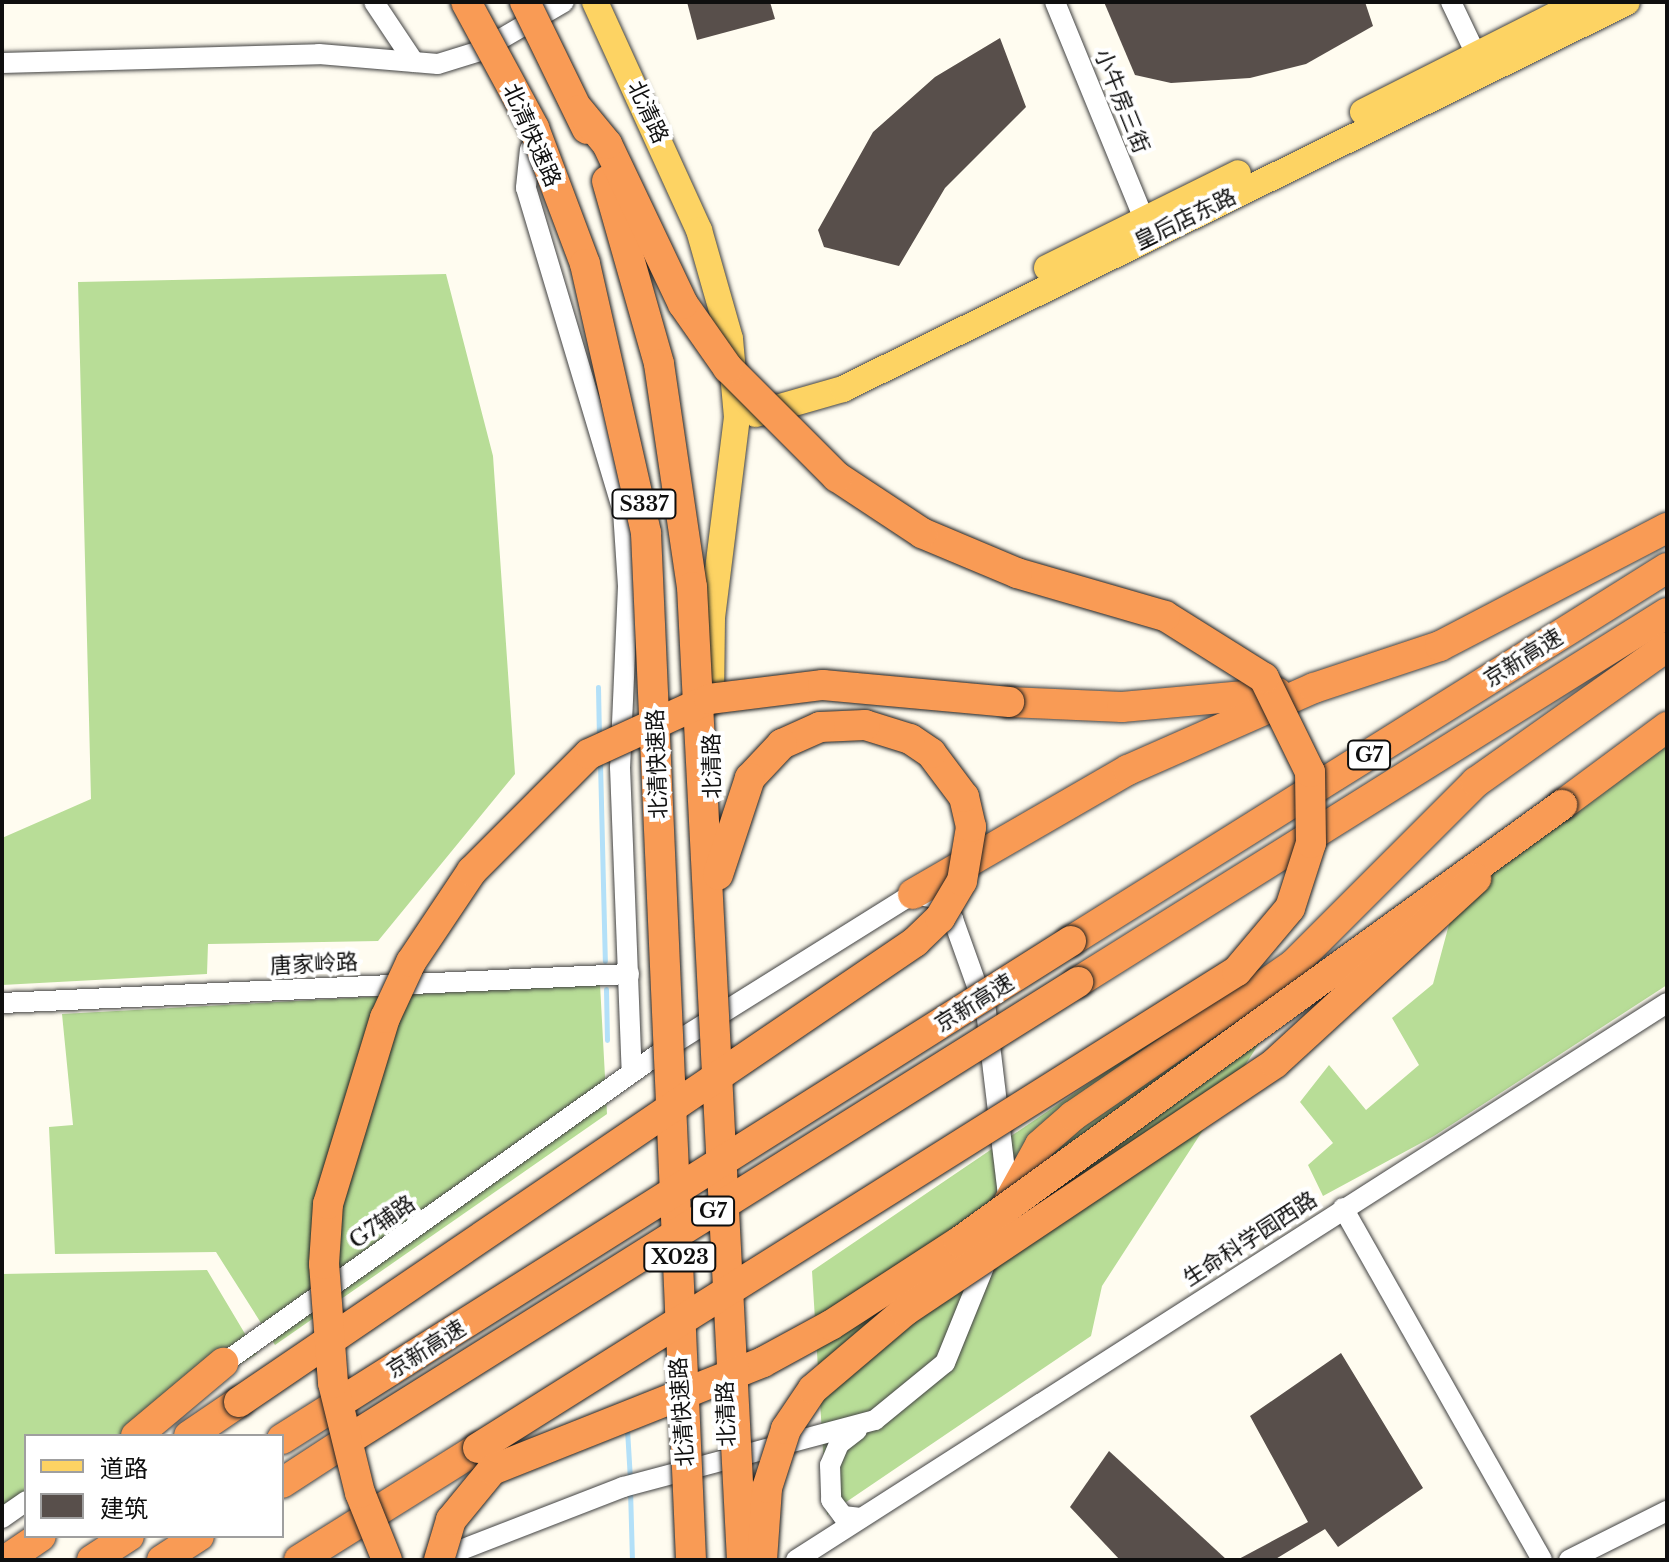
<!DOCTYPE html>
<html>
<head>
<meta charset="utf-8">
<style>
	body { margin:0 }
	#map { position:relative; width:1669px; height:1562px; overflow:hidden; background:#fffcf0; font-family:"Libre Baskerville","Noto Sans SC",serif }
	div>[style] { position:absolute }
	[style*='--x'] { left:calc(var(--x)*1px); top:calc(var(--y)*1px); width:calc(var(--w)*1px); rotate:calc(var(--a)*1deg) }
	.forest>* { inset:0; background:#b8dd97 }
	.stream>* { height:5px; margin:-2.5px; padding:0 2.5px; transform-origin:2.5px; border-radius:2.5px; background:#b3e0f8 }
	.building>* { inset:0; background:#584f4b }
	.roads { filter:drop-shadow(0 0 2px #424242) drop-shadow(0 0 2px #424242) }
	.minor>* { height:20px; margin:-10px; padding:0 10px; transform-origin:10px; border-radius:10px; background:#fff }
	.major>* { height:26px; margin:-13px; padding:0 13px; transform-origin:13px; border-radius:13px; background:#fdd363 }
	.highway>* { height:30px; margin:-15px; padding:0 15px; transform-origin:15px; border-radius:15px; background:#f99b55 }
	.bridges { filter:drop-shadow(0 0 2px #202020) drop-shadow(0 0 2px #202020) }
	.highway-bridge>* { height:30px; margin:-15px; padding:0 15px; transform-origin:15px; border-radius:15px; background:#f99b55 }
	span { translate:-50% -50%; white-space:nowrap; text-align:center; line-height:1.15; -webkit-text-stroke:8px #fff; paint-order:stroke }
	.shield-label span { padding:2px 6px; background:#fff; border:2px solid; border-radius:6px; -webkit-text-stroke-width:0 }
	.shield-label { font-size:20px; color:#0f0f0f; font-weight:700 }
	.street-label { font-size:22px; color:#0f0f0f }
	.frame { position:absolute; inset:0; border:4px solid #0f0f0f; pointer-events:none }
	.legend { position:absolute; left:24px; top:1434px; width:260px; height:104px; box-sizing:border-box; background:#fff; border:2px solid #9f9f9f; margin:0; padding:10px 14px; list-style:none; font-size:24px; color:#0f0f0f }
	.legend li { display:flex; align-items:center; gap:16px; height:40px }
	.legend b { width:40px; border:2px solid #9f9f9f }
</style>
</head>
<body>
<div id="map">
	<div class="forest">
		<i style="clip-path:polygon(446px 274px,493px 456px,515px 774px,378px 941px,208px 944px,207px 974px,2px 985px,2px 838px,91px 799px,78px 282px)"></i>
		<i style="clip-path:polygon(1667px 742px,1667px 985px,1434px 1136px,1323px 1196px,1308px 1165px,1333px 1143px,1300px 1102px,1329px 1065px,1366px 1110px,1419px 1065px,1392px 1018px,1433px 984px,1458px 891px)"></i>
		<i style="clip-path:polygon(1259px 968px,1284px 1005px,1102px 1286px,1091px 1336px,827px 1515px,812px 1271px)"></i>
		<i style="clip-path:polygon(600px 984px,607px 1114px,275px 1345px,216px 1252px,55px 1254px,49px 1127px,73px 1125px,62px 1014px)"></i>
		<i style="clip-path:polygon(207px 1270px,257px 1354px,122px 1436px,26px 1436px,26px 1495px,2px 1511px,2px 1274px)"></i>
	</div>
	<div class="stream">
		<i style="--x:598;--y:687;--w:53;--a:88.9"></i>
		<i style="--x:600;--y:762;--w:199;--a:88.6"></i>
		<i style="--x:606;--y:989;--w:51;--a:88.9"></i>
		<i style="--x:627;--y:1429;--w:50;--a:86.6"></i>
		<i style="--x:630;--y:1489;--w:71;--a:88.4"></i>
	</div>
	<div class="building">
		<i style="clip-path:polygon(687px 2px,770px 2px,775px 19px,697px 40px)"></i>
		<i style="clip-path:polygon(1104px 2px,1365px 2px,1373px 26px,1306px 64px,1250px 78px,1171px 83px,1135px 75px)"></i>
		<i style="clip-path:polygon(1000px 38px,1026px 107px,945px 188px,899px 266px,824px 247px,818px 230px,873px 132px,935px 77px)"></i>
		<i style="clip-path:polygon(1341px 1353px,1423px 1488px,1338px 1547px,1325px 1529px,1274px 1560px,1237px 1560px,1308px 1522px,1250px 1416px)"></i>
		<i style="clip-path:polygon(1109px 1451px,1227px 1560px,1120px 1560px,1070px 1507px)"></i>
	</div>
	<div class="roads">
		<div class="minor">
			<i style="--x:374;--y:2;--w:72;--a:56.3"></i>
			<i style="--x:1055;--y:2;--w:235;--a:67.7"></i>
			<i style="--x:1451;--y:2;--w:70;--a:64.5"></i>
			<i style="--x:2;--y:63;--w:317;--a:-1.6"></i>
			<i style="--x:319;--y:54;--w:119;--a:4.8"></i>
			<i style="--x:438;--y:64;--w:44;--a:-17.2"></i>
			<i style="--x:480;--y:51;--w:97;--a:-30.3"></i>
			<i style="--x:530;--y:149;--w:39;--a:96"></i>
			<i style="--x:526;--y:188;--w:337;--a:73.3"></i>
			<i style="--x:623;--y:511;--w:75;--a:86.2"></i>
			<i style="--x:628;--y:586;--w:181;--a:92.5"></i>
			<i style="--x:620;--y:767;--w:306;--a:87.8"></i>
			<i style="--x:2;--y:1003;--w:628;--a:-2.65"></i>
			<i style="--x:1343;--y:1208;--w:404;--a:60.5"></i>
			<i style="--x:214;--y:1370;--w:561;--a:-35.42"></i>
			<i style="--x:671;--y:1045;--w:285;--a:-32"></i>
			<i style="--x:913;--y:894;--w:22;--a:10"></i>
			<i style="--x:935;--y:898;--w:28;--a:49"></i>
			<i style="--x:953;--y:919;--w:98;--a:70.3"></i>
			<i style="--x:986;--y:1011;--w:185;--a:83.2"></i>
			<i style="--x:857;--y:1430;--w:23;--a:142"></i>
			<i style="--x:839;--y:1444;--w:23;--a:113"></i>
			<i style="--x:830;--y:1465;--w:35;--a:88"></i>
			<i style="--x:831;--y:1500;--w:20;--a:53"></i>
			<i style="--x:843;--y:1516;--w:18;--a:6"></i>
			<i style="--x:2;--y:1518;--w:29;--a:-35"></i>
			<i style="--x:435;--y:1560;--w:202;--a:-21.2"></i>
			<i style="--x:623;--y:1487;--w:261;--a:-14.9"></i>
			<i style="--x:875;--y:1420;--w:90;--a:-39.2"></i>
			<i style="--x:945;--y:1363;--w:120;--a:-67.9"></i>
			<i style="--x:796;--y:1560;--w:1034;--a:-32.6"></i>
			<i style="--x:1569;--y:1560;--w:110;--a:-26.6"></i>
		</div>
		<div class="major">
			<i style="--x:595;--y:2;--w:251;--a:65.5"></i>
			<i style="--x:699;--y:230;--w:113;--a:74.1"></i>
			<i style="--x:730;--y:339;--w:78;--a:84.9"></i>
			<i style="--x:737;--y:417;--w:203;--a:97.1"></i>
			<i style="--x:712;--y:618;--w:83;--a:90.7"></i>
			<i style="--x:1363;--y:112;--w:244;--a:-26.8"></i>
			<i style="--x:1047;--y:268;--w:213;--a:-26.4"></i>
			<i style="--x:756;--y:414;--w:91;--a:-16"></i>
			<i style="--x:843;--y:389;--w:874;--a:-26.27"></i>
		</div>
		<div class="highway">
			<i style="--x:1009;--y:702;--w:113;--a:2.5"></i>
			<i style="--x:1122;--y:707;--w:156;--a:-5.2"></i>
			<i style="--x:1562;--y:805;--w:131;--a:-36.6"></i>
			<i style="--x:913;--y:894;--w:248;--a:-30"></i>
			<i style="--x:1128;--y:770;--w:203;--a:-23.8"></i>
			<i style="--x:1314;--y:688;--w:133;--a:-18.4"></i>
			<i style="--x:1440;--y:646;--w:256;--a:-27.5"></i>
			<i style="--x:1071;--y:941;--w:703;--a:-32.04"></i>
			<i style="--x:1078;--y:982;--w:695;--a:-32.07"></i>
			<i style="--x:1007;--y:1205;--w:68;--a:-61.2"></i>
			<i style="--x:1040;--y:1145;--w:44;--a:-41.3"></i>
			<i style="--x:1073;--y:1116;--w:267;--a:-34.5"></i>
			<i style="--x:1293;--y:965;--w:259;--a:-45"></i>
			<i style="--x:1476;--y:782;--w:234;--a:-35.3"></i>
			<i style="--x:136;--y:1436;--w:114;--a:-40"></i>
			<i style="--x:189;--y:1436;--w:60;--a:-34.2"></i>
			<i style="--x:282;--y:1439;--w:71;--a:-32.3"></i>
			<i style="--x:282;--y:1483;--w:79;--a:-33.1"></i>
			<i style="--x:6;--y:1560;--w:42;--a:-34.4"></i>
			<i style="--x:92;--y:1560;--w:44;--a:-33"></i>
			<i style="--x:162;--y:1560;--w:44;--a:-33"></i>
			<i style="--x:299;--y:1560;--w:211;--a:-32"></i>
		</div>
	</div>
	<div class="bridges">
		<div class="highway-bridge">
			<i style="--x:466;--y:2;--w:143;--a:61.6"></i>
			<i style="--x:534;--y:128;--w:145;--a:69.4"></i>
			<i style="--x:585;--y:264;--w:276;--a:77.2"></i>
			<i style="--x:646;--y:533;--w:1028;--a:87.49"></i>
			<i style="--x:525;--y:2;--w:141;--a:64"></i>
			<i style="--x:607;--y:181;--w:190;--a:74.1"></i>
			<i style="--x:659;--y:364;--w:225;--a:81.6"></i>
			<i style="--x:692;--y:587;--w:974;--a:87.06"></i>
			<i style="--x:342;--y:1401;--w:862;--a:-32.25"></i>
			<i style="--x:239;--y:1402;--w:818;--a:-34.23"></i>
			<i style="--x:915;--y:942;--w:35;--a:-44"></i>
			<i style="--x:940;--y:918;--w:43;--a:-59.3"></i>
			<i style="--x:962;--y:881;--w:55;--a:-80.5"></i>
			<i style="--x:971;--y:827;--w:31;--a:-103"></i>
			<i style="--x:964;--y:797;--w:55;--a:-126.9"></i>
			<i style="--x:931;--y:753;--w:25;--a:-146"></i>
			<i style="--x:910;--y:739;--w:47;--a:-162.7"></i>
			<i style="--x:865;--y:725;--w:45;--a:177.5"></i>
			<i style="--x:820;--y:727;--w:42;--a:155.9"></i>
			<i style="--x:782;--y:744;--w:47;--a:133.3"></i>
			<i style="--x:750;--y:778;--w:102;--a:108.3"></i>
			<i style="--x:348;--y:1440;--w:862;--a:-32.1"></i>
			<i style="--x:478;--y:1448;--w:896;--a:-32.15"></i>
			<i style="--x:1237;--y:971;--w:82;--a:-49.9"></i>
			<i style="--x:1290;--y:908;--w:68;--a:-72.1"></i>
			<i style="--x:1311;--y:843;--w:71;--a:-90.8"></i>
			<i style="--x:1310;--y:772;--w:105;--a:-116.1"></i>
			<i style="--x:1264;--y:678;--w:117;--a:-147.9"></i>
			<i style="--x:1165;--y:616;--w:154;--a:-163.8"></i>
			<i style="--x:1017;--y:573;--w:103;--a:-157.2"></i>
			<i style="--x:922;--y:533;--w:102;--a:-146.6"></i>
			<i style="--x:837;--y:477;--w:154;--a:-135"></i>
			<i style="--x:728;--y:368;--w:78;--a:-125.1"></i>
			<i style="--x:683;--y:304;--w:177;--a:-115.4"></i>
			<i style="--x:607;--y:144;--w:44;--a:-129.5"></i>
			<i style="--x:387;--y:1560;--w:72;--a:-111.9"></i>
			<i style="--x:360;--y:1493;--w:113;--a:-103.8"></i>
			<i style="--x:333;--y:1383;--w:119;--a:-94.3"></i>
			<i style="--x:324;--y:1264;--w:60;--a:-86.2"></i>
			<i style="--x:328;--y:1204;--w:195;--a:-73"></i>
			<i style="--x:385;--y:1018;--w:62;--a:-65.1"></i>
			<i style="--x:411;--y:962;--w:110;--a:-56.2"></i>
			<i style="--x:472;--y:871;--w:165;--a:-45"></i>
			<i style="--x:589;--y:754;--w:132;--a:-24.6"></i>
			<i style="--x:709;--y:699;--w:115;--a:-7"></i>
			<i style="--x:823;--y:685;--w:187;--a:5.2"></i>
			<i style="--x:439;--y:1560;--w:42;--a:-73.3"></i>
			<i style="--x:451;--y:1520;--w:65;--a:-50.6"></i>
			<i style="--x:492;--y:1470;--w:292;--a:-21.7"></i>
			<i style="--x:763;--y:1362;--w:77;--a:-28.6"></i>
			<i style="--x:831;--y:1325;--w:153;--a:-33"></i>
			<i style="--x:959;--y:1242;--w:745;--a:-35.93"></i>
			<i style="--x:762;--y:1560;--w:72;--a:-86"></i>
			<i style="--x:767;--y:1488;--w:62;--a:-72.1"></i>
			<i style="--x:786;--y:1429;--w:48;--a:-56"></i>
			<i style="--x:813;--y:1389;--w:121;--a:-40.3"></i>
			<i style="--x:905;--y:1311;--w:445;--a:-33.8"></i>
			<i style="--x:1275;--y:1063;--w:273;--a:-42.5"></i>
		</div>
	</div>
	<div class="shield-label">
		<span style="left:644px;top:504px">S337</span>
		<span style="left:1369px;top:755px">G7</span>
		<span style="left:713px;top:1211px">G7</span>
		<span style="left:680px;top:1257px">X023</span>
	</div>
	<div class="street-label">
		<span style="left:1122px;top:101px;rotate:68deg">小牛房三街</span>
		<span style="left:648px;top:112px;rotate:65deg">北清路</span>
		<span style="left:532px;top:135px;rotate:66deg">北清快速路</span>
		<span style="left:1185px;top:219px;rotate:-26deg">皇后店东路</span>
		<span style="left:1523px;top:658px;rotate:-32deg">京新高速</span>
		<span style="left:657px;top:764px;rotate:-92deg">北清快速路</span>
		<span style="left:712px;top:766px;rotate:-91deg">北清路</span>
		<span style="left:314px;top:964px;rotate:-3deg">唐家岭路</span>
		<span style="left:974px;top:1003px;rotate:-32deg">京新高速</span>
		<span style="left:382px;top:1222px;rotate:-35deg">G7辅路</span>
		<span style="left:1250px;top:1239px;rotate:-33deg">生命科学园西路</span>
		<span style="left:426px;top:1349px;rotate:-32deg">京新高速</span>
		<span style="left:682px;top:1412px;rotate:-94deg">北清快速路</span>
		<span style="left:726px;top:1414px;rotate:-92deg">北清路</span>
	</div>
	<div class="frame"></div>
	<ul class="legend">
	<li><b style="height:10px;background:#fdd363"></b>道路</li>
	<li><b style="height:22px;background:#584f4b"></b>建筑</li>
	</ul>
</div>
</body>
</html>
